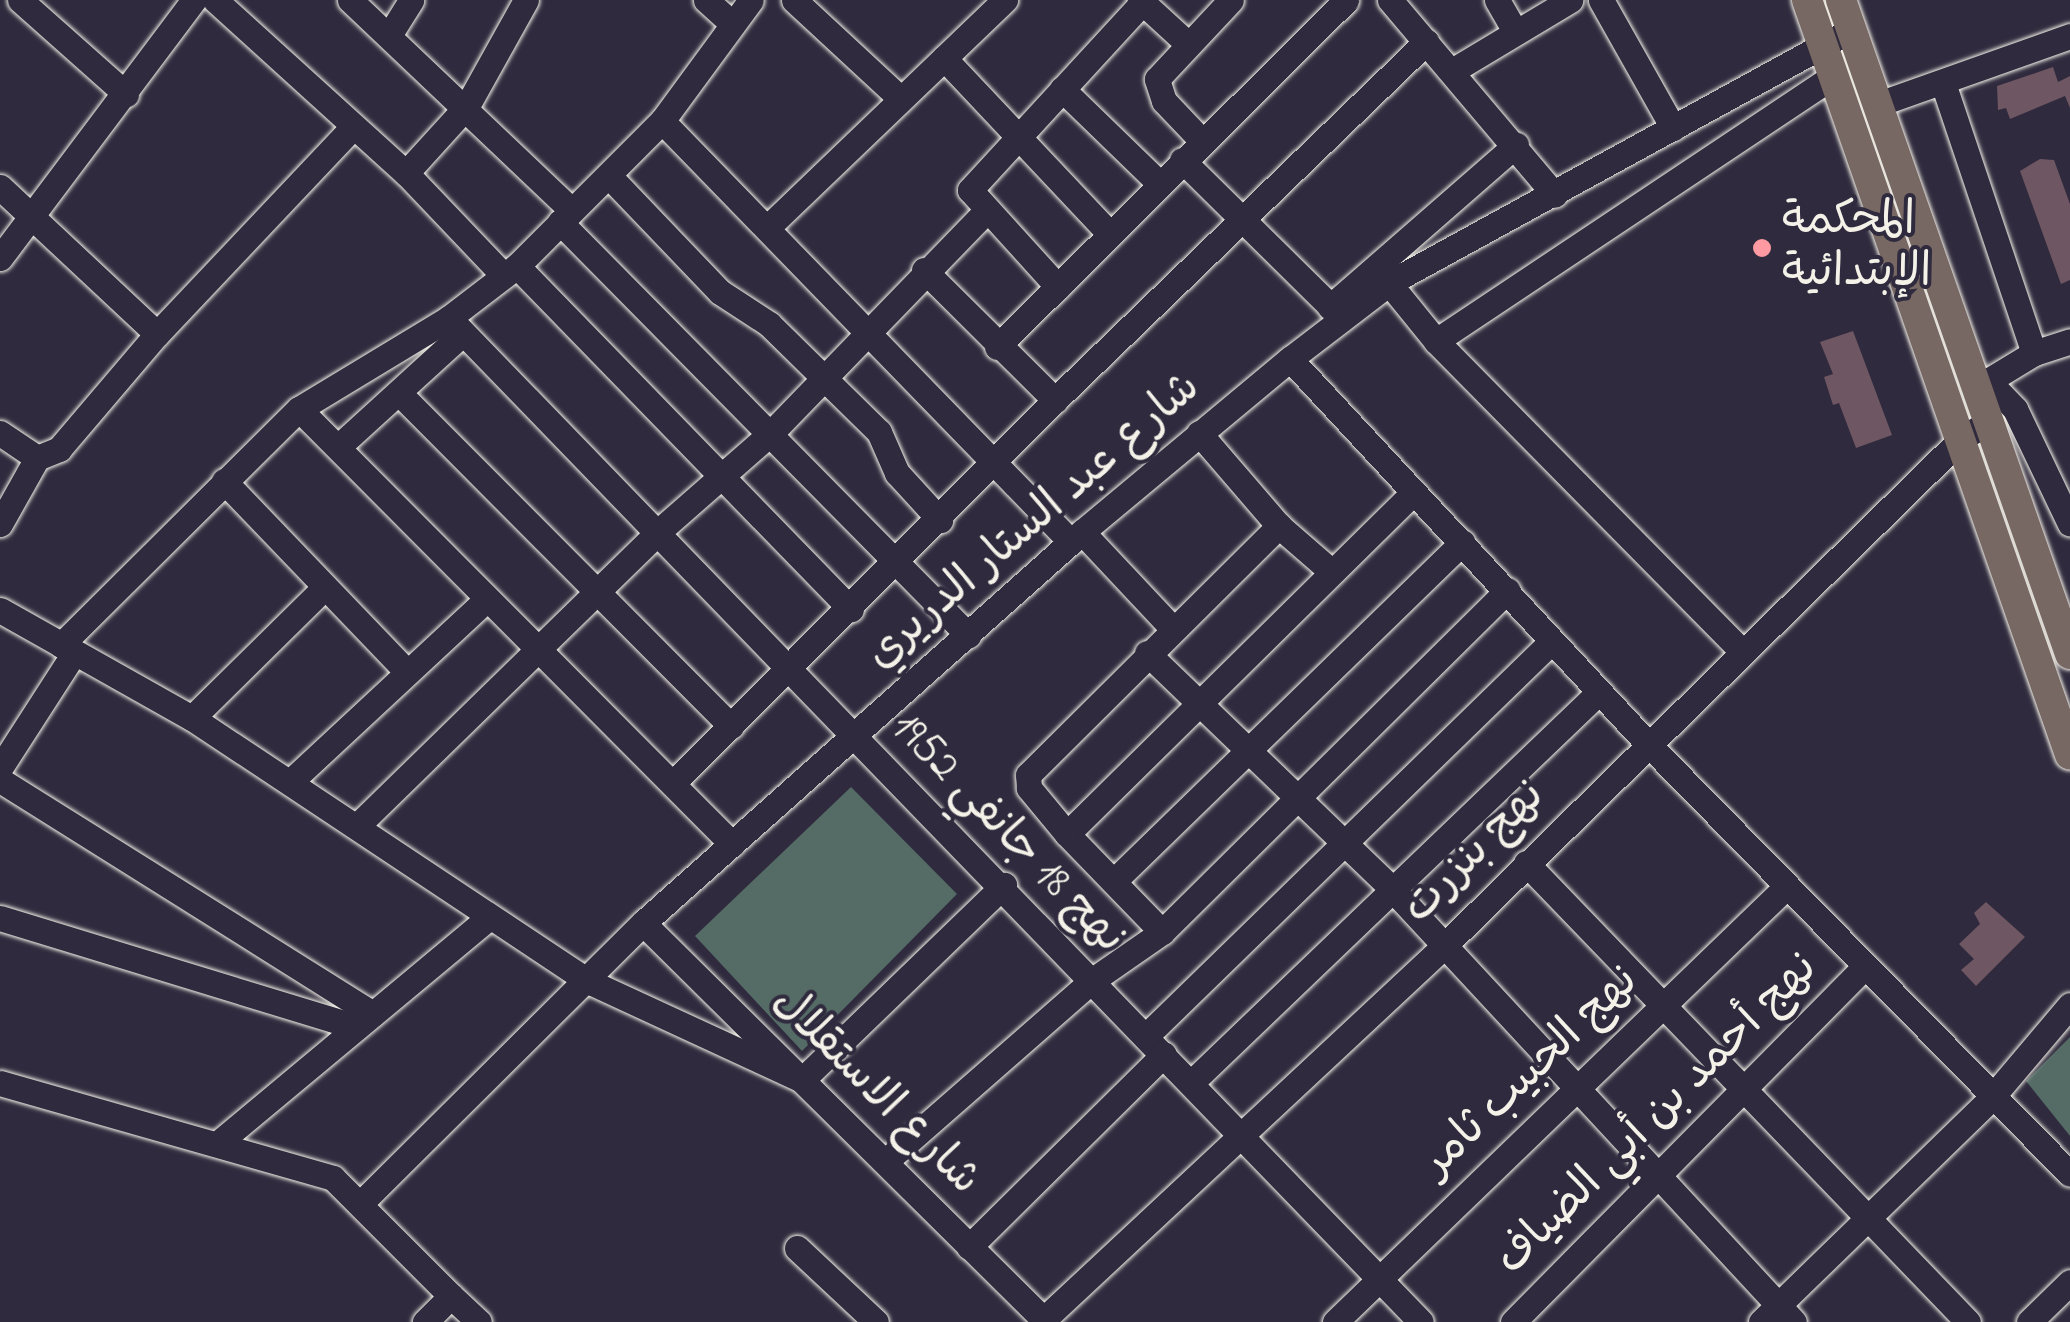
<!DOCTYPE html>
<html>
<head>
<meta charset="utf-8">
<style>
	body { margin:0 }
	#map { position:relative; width:2070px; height:1322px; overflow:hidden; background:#2f2a3d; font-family:"Indie Flower","Playpen Sans Arabic",sans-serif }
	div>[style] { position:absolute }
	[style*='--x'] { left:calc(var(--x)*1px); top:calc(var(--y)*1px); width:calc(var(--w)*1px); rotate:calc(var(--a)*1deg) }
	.green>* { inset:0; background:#556b66 }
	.building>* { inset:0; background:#6e5662 }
	.roads { filter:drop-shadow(0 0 2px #f4f1e8) drop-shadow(0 0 2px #f4f1e8) }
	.minor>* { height:25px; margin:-12.5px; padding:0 12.5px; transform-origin:12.5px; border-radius:12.5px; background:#2f2a3d }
	.major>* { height:30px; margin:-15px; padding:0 15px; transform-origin:15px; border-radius:15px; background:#776864 }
	.dots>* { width:28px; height:28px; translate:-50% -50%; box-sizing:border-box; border:5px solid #2f2a3d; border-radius:50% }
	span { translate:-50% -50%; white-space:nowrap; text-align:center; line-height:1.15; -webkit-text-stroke:8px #2f2a3d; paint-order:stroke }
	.poi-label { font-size:45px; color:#f4f1e8 }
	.left { translate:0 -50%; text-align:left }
	.street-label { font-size:45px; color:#f4f1e8 }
</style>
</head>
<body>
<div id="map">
	<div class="green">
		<i style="clip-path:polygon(851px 787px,957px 894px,802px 1051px,695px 936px)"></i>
		<i style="clip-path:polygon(2070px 1037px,2070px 1136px,2026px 1081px)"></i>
	</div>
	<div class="building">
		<i style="clip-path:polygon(2053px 67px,2058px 82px,2070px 76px,2070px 108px,2065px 96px,2010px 119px,2006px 108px,1998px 110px,1997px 86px)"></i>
		<i style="clip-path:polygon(2040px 159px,2054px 160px,2070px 204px,2070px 280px,2061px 284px,2020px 171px)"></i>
		<i style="clip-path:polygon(1853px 331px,1892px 435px,1856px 448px,1839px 403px,1833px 405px,1824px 377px,1833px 374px,1820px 342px)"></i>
		<i style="clip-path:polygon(1986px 902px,2025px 937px,1976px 986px,1961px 970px,1974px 959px,1959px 944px,1980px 924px,1974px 913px)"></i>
	</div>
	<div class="roads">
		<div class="minor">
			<i style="--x:20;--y:0;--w:142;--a:41.6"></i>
			<i style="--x:215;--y:0;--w:258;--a:42.2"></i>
			<i style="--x:406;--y:173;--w:141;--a:46.4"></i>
			<i style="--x:350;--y:0;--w:305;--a:43.5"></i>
			<i style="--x:706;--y:0;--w:36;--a:42"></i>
			<i style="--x:794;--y:0;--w:144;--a:42.8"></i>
			<i style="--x:1140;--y:0;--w:64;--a:42.5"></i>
			<i style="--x:1390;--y:0;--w:255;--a:49.8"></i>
			<i style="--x:1497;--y:0;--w:34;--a:60"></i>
			<i style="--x:1601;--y:0;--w:147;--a:60.6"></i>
			<i style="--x:390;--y:34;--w:40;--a:-58"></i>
			<i style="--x:944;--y:58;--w:242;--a:46.7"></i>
			<i style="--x:1452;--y:71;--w:138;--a:-31"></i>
			<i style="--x:1943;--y:83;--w:285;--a:71.4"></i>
			<i style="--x:1062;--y:89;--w:135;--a:44.1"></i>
			<i style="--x:1878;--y:104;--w:204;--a:-19.5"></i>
			<i style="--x:662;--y:121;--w:587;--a:45.83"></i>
			<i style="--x:1202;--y:141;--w:55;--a:-133.5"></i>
			<i style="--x:1164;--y:101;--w:23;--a:-108"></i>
			<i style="--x:1157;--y:79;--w:108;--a:-46.9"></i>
			<i style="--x:1182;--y:160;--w:225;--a:44.6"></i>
			<i style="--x:406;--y:173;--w:91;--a:-47.7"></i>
			<i style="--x:467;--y:106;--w:121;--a:-60.9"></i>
			<i style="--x:610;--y:177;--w:159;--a:46.3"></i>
			<i style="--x:720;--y:292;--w:59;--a:33.1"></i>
			<i style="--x:769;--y:324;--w:154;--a:44.5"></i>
			<i style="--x:879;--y:432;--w:45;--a:66.3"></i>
			<i style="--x:897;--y:473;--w:64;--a:47.5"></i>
			<i style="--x:0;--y:187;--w:215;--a:43.1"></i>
			<i style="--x:560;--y:222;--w:581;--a:45.35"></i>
			<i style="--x:767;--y:228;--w:330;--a:-43.8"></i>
			<i style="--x:0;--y:258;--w:323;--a:-53.1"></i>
			<i style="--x:517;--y:266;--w:479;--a:45.8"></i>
			<i style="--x:924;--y:270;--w:185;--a:44.8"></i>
			<i style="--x:1389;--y:283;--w:75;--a:51"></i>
			<i style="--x:1436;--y:341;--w:437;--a:45.4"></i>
			<i style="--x:1058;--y:287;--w:131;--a:-132.2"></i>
			<i style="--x:970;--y:190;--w:255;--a:-47.4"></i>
			<i style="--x:1330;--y:307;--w:247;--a:-41.1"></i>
			<i style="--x:449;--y:318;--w:1397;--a:45.93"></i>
			<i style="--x:1436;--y:341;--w:478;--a:-33.7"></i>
			<i style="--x:997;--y:347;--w:492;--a:-44.8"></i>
			<i style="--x:1290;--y:359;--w:526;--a:47.08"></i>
			<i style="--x:1648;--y:744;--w:602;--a:45.54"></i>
			<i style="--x:1988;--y:381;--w:39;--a:46"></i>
			<i style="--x:2015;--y:409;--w:127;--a:64.4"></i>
			<i style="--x:1978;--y:387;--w:66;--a:-31.3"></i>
			<i style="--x:2034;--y:353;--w:38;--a:-18"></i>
			<i style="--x:400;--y:394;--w:469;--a:45.1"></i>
			<i style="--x:299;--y:409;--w:614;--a:45.13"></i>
			<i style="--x:0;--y:433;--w:45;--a:34"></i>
			<i style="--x:37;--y:458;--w:24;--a:-22"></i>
			<i style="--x:59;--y:449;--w:151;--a:-49.6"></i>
			<i style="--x:157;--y:334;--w:285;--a:-46.6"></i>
			<i style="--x:1199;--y:433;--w:123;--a:49.3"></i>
			<i style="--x:1279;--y:526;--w:69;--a:40.9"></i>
			<i style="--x:339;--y:446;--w:166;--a:-42.3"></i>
			<i style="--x:224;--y:481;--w:263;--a:46.2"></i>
			<i style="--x:0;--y:524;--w:76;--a:-60.7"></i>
			<i style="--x:1082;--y:532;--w:132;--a:46.8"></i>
			<i style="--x:0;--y:610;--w:220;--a:29.4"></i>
			<i style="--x:192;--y:718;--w:478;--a:33.6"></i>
			<i style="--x:590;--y:982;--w:234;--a:24.8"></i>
			<i style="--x:802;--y:1080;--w:281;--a:-44"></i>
			<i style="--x:61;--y:645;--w:335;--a:-44.8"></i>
			<i style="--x:299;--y:409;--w:175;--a:-31.2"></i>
			<i style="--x:449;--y:318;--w:86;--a:-37.4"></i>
			<i style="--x:517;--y:266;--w:205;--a:-45"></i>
			<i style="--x:662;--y:121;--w:150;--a:-53.7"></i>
			<i style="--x:1147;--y:653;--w:342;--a:43.9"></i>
			<i style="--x:1393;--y:890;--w:589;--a:47.13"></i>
			<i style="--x:192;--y:718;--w:185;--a:-44.6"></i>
			<i style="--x:0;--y:768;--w:137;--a:-57.2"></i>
			<i style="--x:0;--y:780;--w:440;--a:32.1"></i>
			<i style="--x:290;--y:782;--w:269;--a:-42.9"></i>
			<i style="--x:673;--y:783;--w:541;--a:-45.07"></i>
			<i style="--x:1055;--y:400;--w:516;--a:-43.98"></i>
			<i style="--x:357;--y:826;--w:422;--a:-44.3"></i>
			<i style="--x:659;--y:531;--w:150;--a:-41.2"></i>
			<i style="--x:772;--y:432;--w:306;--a:-45.9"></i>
			<i style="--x:1067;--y:834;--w:487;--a:-44.6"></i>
			<i style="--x:1526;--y:863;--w:637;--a:46.08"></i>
			<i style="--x:1114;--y:881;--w:486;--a:-44.2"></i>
			<i style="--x:0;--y:918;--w:373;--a:17"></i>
			<i style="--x:643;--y:923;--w:567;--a:44.71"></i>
			<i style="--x:1162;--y:932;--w:136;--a:-134.1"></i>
			<i style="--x:1067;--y:834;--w:60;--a:-129.6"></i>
			<i style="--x:1029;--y:788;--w:13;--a:-94"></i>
			<i style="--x:1028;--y:775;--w:354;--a:-44.8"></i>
			<i style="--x:1146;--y:1036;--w:566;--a:-44.21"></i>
			<i style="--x:1192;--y:1082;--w:564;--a:-43.78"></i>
			<i style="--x:0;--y:1083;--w:346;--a:15.9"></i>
			<i style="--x:333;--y:1178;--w:167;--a:45"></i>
			<i style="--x:451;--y:1296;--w:37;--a:135"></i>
			<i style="--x:217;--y:1144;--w:354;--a:-39.8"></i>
			<i style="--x:887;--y:1160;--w:270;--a:-41.2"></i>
			<i style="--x:1090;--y:982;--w:88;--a:-34.8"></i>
			<i style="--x:1162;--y:932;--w:486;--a:-44.7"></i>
			<i style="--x:363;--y:1201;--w:395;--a:-44.8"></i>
			<i style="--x:643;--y:923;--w:588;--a:-41.69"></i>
			<i style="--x:1082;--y:532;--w:271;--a:-39.8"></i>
			<i style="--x:1290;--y:359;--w:125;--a:-37.5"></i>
			<i style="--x:1389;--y:283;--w:527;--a:-28.71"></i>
			<i style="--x:969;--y:1247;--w:274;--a:-44.7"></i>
			<i style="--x:797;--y:1248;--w:108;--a:43.1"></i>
			<i style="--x:451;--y:1296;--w:38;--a:43"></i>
			<i style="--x:1041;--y:1322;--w:550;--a:-43.01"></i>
			<i style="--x:1443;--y:947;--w:727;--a:-44.44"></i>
			<i style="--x:1962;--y:438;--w:31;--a:-31"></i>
			<i style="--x:1335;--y:1322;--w:628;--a:-43.97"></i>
			<i style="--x:1513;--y:1322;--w:498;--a:-45.3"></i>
			<i style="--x:1761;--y:1322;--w:324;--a:-44.2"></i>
			<i style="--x:1993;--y:1096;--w:119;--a:-49.8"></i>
			<i style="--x:2029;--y:1322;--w:57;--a:-44.3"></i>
		</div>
		<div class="major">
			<i style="--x:1807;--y:0;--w:799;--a:70.79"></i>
			<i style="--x:1841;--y:0;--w:693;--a:70.7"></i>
		</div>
	</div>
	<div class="dots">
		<i style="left:1762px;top:248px;background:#ff9aa2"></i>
	</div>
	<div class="poi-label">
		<span class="left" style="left:1782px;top:248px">المحكمة<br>الإبتدائية</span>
	</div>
	<div class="street-label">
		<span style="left:1034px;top:522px;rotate:-41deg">شارع عبد الستار الدريري</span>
		<span style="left:1007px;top:834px;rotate:46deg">نهج 18 جانفي 1952</span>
		<span style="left:1475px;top:853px;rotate:-45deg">نهج بنزرت</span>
		<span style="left:1531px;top:1073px;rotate:-44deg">نهج الحبيب ثامر</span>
		<span style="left:875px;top:1092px;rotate:45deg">شارع الاستقلال</span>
		<span style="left:1658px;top:1115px;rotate:-45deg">نهج أحمد بن أبي الضياف</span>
	</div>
</div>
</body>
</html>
